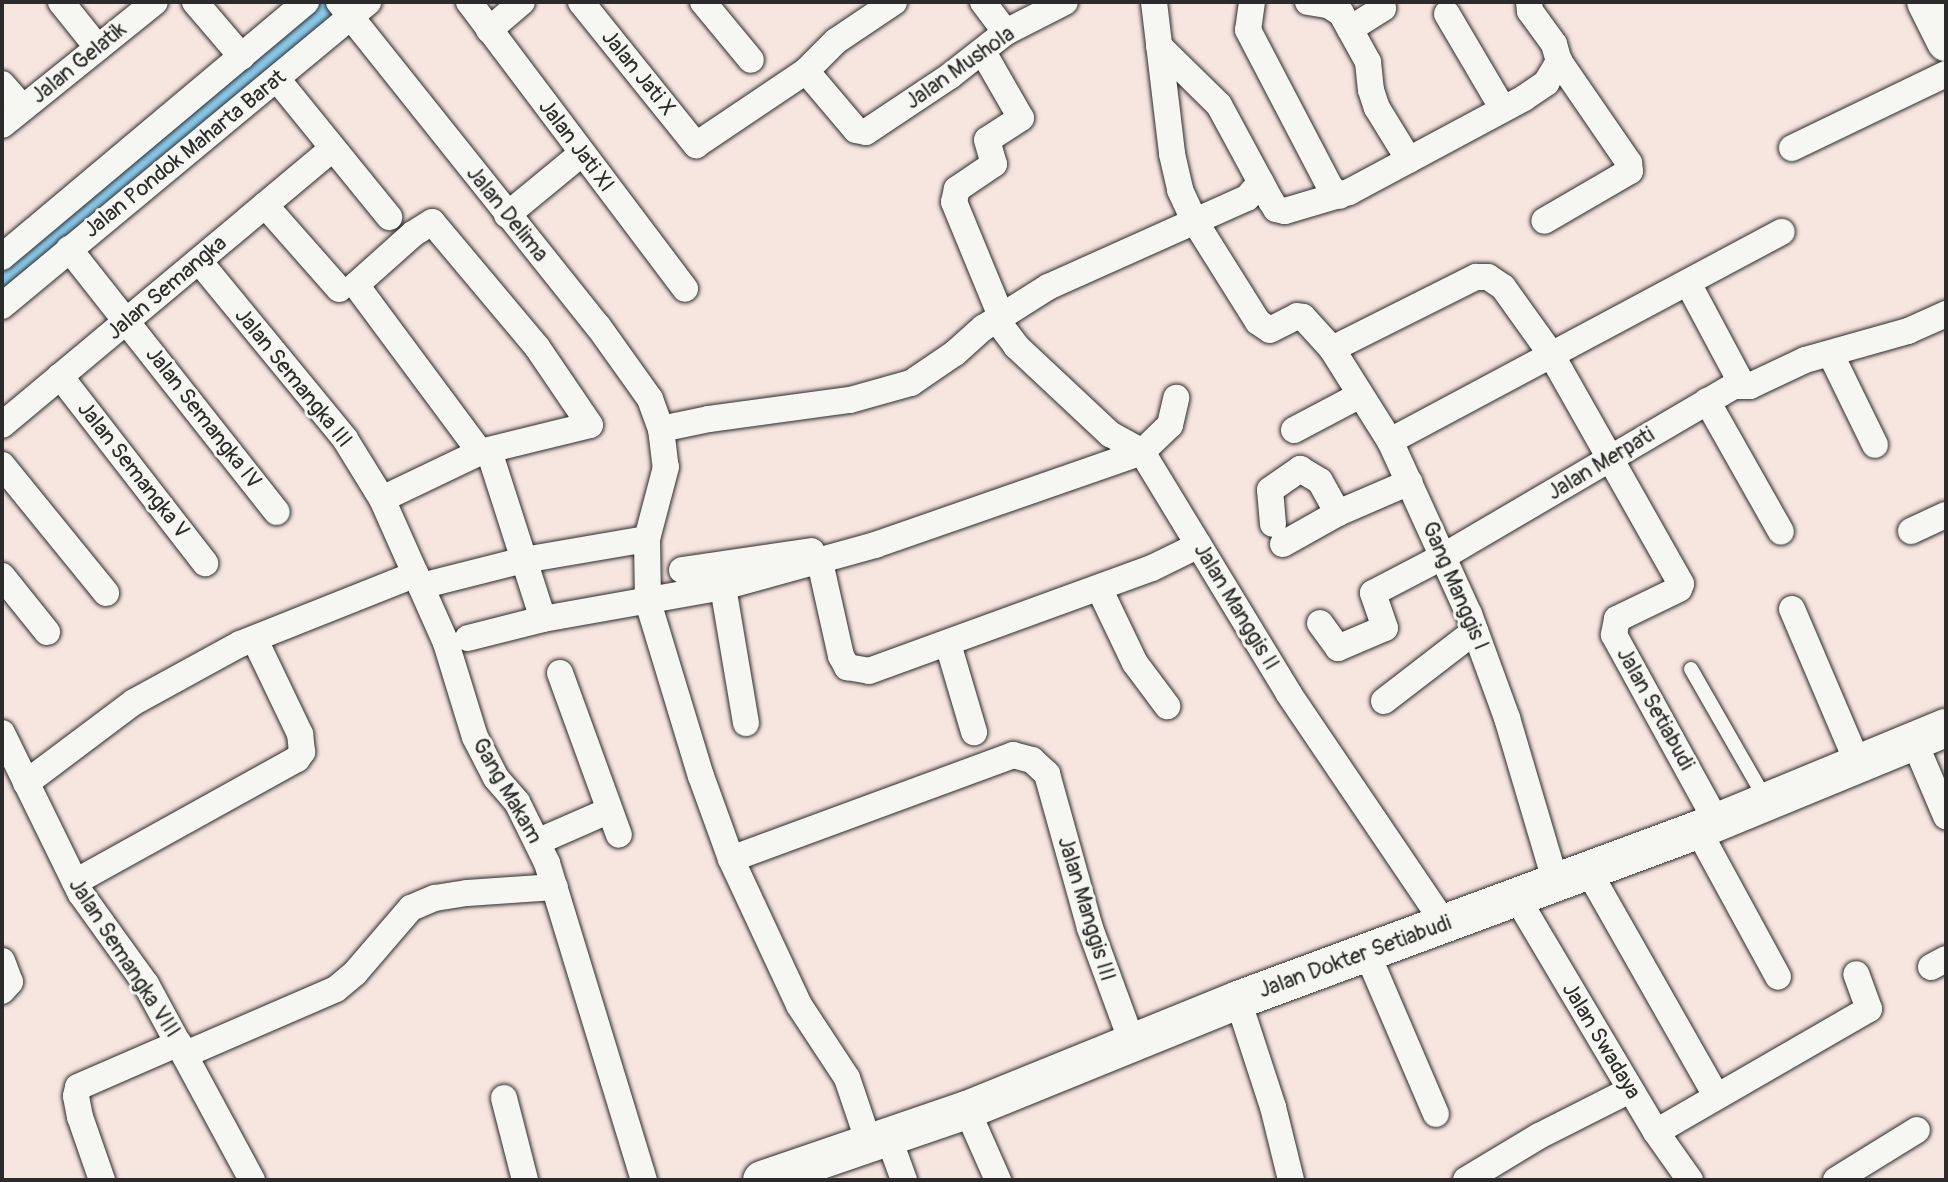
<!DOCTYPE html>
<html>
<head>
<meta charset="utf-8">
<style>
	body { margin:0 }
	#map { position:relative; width:1948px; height:1182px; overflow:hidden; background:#f7e5e0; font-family:Pangolin,sans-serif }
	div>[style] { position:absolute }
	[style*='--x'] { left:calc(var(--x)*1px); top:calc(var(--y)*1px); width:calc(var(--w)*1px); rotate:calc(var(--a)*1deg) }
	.river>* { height:42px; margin:-21px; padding:0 21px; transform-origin:21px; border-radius:21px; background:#8bcaec }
	.roads { filter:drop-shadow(0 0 2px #2b2b2b) drop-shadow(0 0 2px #2b2b2b) }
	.lane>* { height:14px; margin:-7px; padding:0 7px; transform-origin:7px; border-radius:7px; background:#f6f6f2 }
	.street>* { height:26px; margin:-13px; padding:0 13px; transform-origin:13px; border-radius:13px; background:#f6f6f2 }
	.secondary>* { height:38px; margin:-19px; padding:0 19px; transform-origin:19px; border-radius:19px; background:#f6f6f2 }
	span { translate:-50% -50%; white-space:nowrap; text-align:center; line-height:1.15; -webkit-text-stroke:6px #f6f6f2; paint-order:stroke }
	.street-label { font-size:22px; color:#2b2b2b }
	.frame { position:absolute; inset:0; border:4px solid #2b2b2b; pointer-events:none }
</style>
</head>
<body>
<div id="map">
	<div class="river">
		<i style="--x:2;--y:278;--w:429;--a:-40"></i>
	</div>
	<div class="roads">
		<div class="lane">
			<i style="--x:1691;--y:669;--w:151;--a:60.2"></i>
		</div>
		<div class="street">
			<i style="--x:61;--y:2;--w:59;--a:51.2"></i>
			<i style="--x:195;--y:2;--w:72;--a:49.5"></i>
			<i style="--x:339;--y:2;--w:415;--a:51.4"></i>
			<i style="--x:598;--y:326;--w:90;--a:54.5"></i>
			<i style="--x:650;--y:399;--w:32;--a:70"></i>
			<i style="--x:661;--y:429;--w:38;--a:83"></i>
			<i style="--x:666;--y:467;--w:74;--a:104.8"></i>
			<i style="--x:647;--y:539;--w:63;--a:89.1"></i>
			<i style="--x:648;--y:602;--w:182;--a:73.1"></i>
			<i style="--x:701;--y:776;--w:88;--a:70.1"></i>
			<i style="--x:731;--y:859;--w:161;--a:65"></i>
			<i style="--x:799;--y:1005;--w:87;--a:56.7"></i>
			<i style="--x:847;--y:1078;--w:69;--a:71.3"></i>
			<i style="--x:469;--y:2;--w:359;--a:53"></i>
			<i style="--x:581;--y:2;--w:184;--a:51.2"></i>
			<i style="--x:696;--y:145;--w:133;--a:-33.9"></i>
			<i style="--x:806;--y:71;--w:42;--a:-45"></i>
			<i style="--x:836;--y:41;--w:70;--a:-33.9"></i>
			<i style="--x:703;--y:2;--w:75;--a:50.4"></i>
			<i style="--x:983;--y:2;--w:38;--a:53"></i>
			<i style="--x:1154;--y:2;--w:153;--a:83.2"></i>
			<i style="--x:1172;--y:154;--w:37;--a:77"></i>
			<i style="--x:1180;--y:190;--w:33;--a:65"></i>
			<i style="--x:1194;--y:220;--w:120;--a:57.9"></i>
			<i style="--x:1258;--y:322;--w:14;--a:34"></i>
			<i style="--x:1270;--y:330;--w:30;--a:-27"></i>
			<i style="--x:1297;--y:316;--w:6;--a:9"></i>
			<i style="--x:1303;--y:317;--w:43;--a:47.8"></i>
			<i style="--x:1332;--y:349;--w:109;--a:57.8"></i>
			<i style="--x:1390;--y:441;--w:190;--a:65.5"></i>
			<i style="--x:1469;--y:614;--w:111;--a:69.9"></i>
			<i style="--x:1507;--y:718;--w:172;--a:73.5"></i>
			<i style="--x:1252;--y:2;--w:28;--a:98"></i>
			<i style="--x:1248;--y:30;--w:177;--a:62.4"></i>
			<i style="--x:1330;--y:187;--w:13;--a:42"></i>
			<i style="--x:1308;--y:2;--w:20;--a:9"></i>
			<i style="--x:1328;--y:5;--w:15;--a:32"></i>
			<i style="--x:1341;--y:13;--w:56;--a:61.1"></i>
			<i style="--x:1368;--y:62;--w:28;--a:84"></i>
			<i style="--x:1371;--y:90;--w:19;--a:72"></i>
			<i style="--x:1377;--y:108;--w:61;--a:58.4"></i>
			<i style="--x:1529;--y:2;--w:9;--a:84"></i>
			<i style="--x:1530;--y:11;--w:41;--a:54"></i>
			<i style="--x:1554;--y:44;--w:18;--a:74"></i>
			<i style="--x:1559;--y:61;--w:124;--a:55.5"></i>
			<i style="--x:1629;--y:163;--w:8;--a:83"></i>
			<i style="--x:1630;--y:171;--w:99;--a:149.8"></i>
			<i style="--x:1447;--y:14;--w:110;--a:59.5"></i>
			<i style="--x:1350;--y:29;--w:39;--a:-32"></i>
			<i style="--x:489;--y:30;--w:43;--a:-40.3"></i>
			<i style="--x:1159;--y:46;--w:84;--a:44.5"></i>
			<i style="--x:1219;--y:105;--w:109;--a:61.6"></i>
			<i style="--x:1271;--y:201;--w:9;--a:58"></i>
			<i style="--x:1276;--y:209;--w:9;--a:13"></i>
			<i style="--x:1285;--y:211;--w:67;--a:-16.5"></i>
			<i style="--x:1349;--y:192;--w:199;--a:-28.2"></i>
			<i style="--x:1524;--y:98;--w:27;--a:-34"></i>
			<i style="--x:1546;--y:83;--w:26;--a:-59"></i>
			<i style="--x:983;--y:52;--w:76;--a:60.1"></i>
			<i style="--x:1021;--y:118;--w:40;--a:147.1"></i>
			<i style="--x:987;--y:140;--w:25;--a:74"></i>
			<i style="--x:994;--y:164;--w:45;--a:146"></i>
			<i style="--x:957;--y:189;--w:13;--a:103"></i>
			<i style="--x:954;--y:202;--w:123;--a:67.6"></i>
			<i style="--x:806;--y:71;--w:77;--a:49.7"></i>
			<i style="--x:856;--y:130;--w:10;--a:11"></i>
			<i style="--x:866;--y:132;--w:101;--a:-33.7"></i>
			<i style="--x:950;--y:76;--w:71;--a:-38.2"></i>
			<i style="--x:1006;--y:32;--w:66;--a:-27"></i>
			<i style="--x:277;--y:79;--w:178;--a:50.9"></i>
			<i style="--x:2;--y:84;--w:32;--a:49"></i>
			<i style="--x:2;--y:125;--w:196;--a:-38.8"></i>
			<i style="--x:1792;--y:148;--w:171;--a:-25.7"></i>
			<i style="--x:265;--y:205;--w:112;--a:48.6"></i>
			<i style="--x:507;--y:215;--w:96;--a:-39.5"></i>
			<i style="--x:69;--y:249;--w:335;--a:51.7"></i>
			<i style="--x:2;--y:257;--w:397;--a:-40"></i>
			<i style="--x:199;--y:261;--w:230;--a:50.6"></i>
			<i style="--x:345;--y:439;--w:70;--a:58.3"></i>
			<i style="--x:382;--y:499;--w:158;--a:66"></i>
			<i style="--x:446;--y:643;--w:98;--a:72.9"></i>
			<i style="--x:475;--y:737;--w:46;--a:62.9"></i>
			<i style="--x:496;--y:778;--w:32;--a:49"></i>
			<i style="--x:517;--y:802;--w:68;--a:63.8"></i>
			<i style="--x:547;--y:863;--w:332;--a:73"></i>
			<i style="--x:1688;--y:283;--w:115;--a:61.9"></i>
			<i style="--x:2;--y:306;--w:476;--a:-39.7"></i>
			<i style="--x:996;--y:319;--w:34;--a:53"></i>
			<i style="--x:1016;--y:346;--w:129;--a:43.1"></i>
			<i style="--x:1110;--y:434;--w:37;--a:29"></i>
			<i style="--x:1142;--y:452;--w:283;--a:58.7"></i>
			<i style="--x:1289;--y:694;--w:278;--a:55.9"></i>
			<i style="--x:1332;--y:349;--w:161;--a:-26.6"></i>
			<i style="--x:1476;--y:277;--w:12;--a:0"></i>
			<i style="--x:1488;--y:277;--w:18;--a:34"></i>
			<i style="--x:1503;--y:287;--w:82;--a:54.4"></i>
			<i style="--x:1551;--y:354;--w:264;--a:60.5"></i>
			<i style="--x:1681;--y:584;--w:5;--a:112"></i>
			<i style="--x:1679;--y:589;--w:69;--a:154.2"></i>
			<i style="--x:1617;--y:619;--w:16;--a:101"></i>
			<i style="--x:1614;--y:635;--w:213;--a:61.2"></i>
			<i style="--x:1831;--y:355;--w:100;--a:63.9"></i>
			<i style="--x:60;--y:376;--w:237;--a:52.2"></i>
			<i style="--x:1707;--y:401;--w:150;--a:60.5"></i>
			<i style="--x:2;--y:425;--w:429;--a:-39.9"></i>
			<i style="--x:661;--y:429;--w:49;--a:-11.8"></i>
			<i style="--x:709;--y:419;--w:142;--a:-7.7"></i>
			<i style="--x:850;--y:400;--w:63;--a:-15.6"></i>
			<i style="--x:911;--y:383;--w:53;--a:-34.3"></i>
			<i style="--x:955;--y:353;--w:38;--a:-42"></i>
			<i style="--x:983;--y:328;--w:77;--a:-32.2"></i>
			<i style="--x:1048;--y:287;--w:218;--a:-24.1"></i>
			<i style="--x:1247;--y:198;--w:21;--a:-49"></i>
			<i style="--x:1294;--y:430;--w:75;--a:-27.9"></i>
			<i style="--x:1390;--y:441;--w:444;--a:-28.1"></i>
			<i style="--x:489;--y:451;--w:176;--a:72.2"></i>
			<i style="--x:2;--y:465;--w:165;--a:50.9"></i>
			<i style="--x:382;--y:499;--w:109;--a:-25.6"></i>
			<i style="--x:480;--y:452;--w:113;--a:-13.8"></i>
			<i style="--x:590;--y:425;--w:94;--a:-124.2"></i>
			<i style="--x:537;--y:347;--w:163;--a:-130"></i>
			<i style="--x:432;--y:222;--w:22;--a:148"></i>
			<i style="--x:413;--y:234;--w:76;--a:138.2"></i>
			<i style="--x:356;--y:285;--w:208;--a:53.4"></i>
			<i style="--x:1273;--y:524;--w:34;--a:-95"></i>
			<i style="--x:1270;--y:490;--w:37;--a:-35"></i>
			<i style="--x:1300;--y:469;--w:23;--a:31"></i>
			<i style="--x:1320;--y:481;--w:37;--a:61"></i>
			<i style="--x:1338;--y:513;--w:78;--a:-23.3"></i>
			<i style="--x:1911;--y:531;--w:38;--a:-25"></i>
			<i style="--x:1283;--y:544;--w:63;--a:-29.4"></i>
			<i style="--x:820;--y:562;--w:96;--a:77.4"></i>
			<i style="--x:841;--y:656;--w:13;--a:61"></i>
			<i style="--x:847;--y:667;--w:22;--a:10"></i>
			<i style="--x:869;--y:671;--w:301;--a:-20"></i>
			<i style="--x:1152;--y:568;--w:52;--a:-26.1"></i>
			<i style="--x:682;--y:570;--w:131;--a:-8.3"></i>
			<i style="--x:2;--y:576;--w:72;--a:51.2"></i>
			<i style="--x:421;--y:586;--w:106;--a:-14.2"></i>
			<i style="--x:524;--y:560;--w:125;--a:-9.7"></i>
			<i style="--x:723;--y:587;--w:138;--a:80.4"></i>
			<i style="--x:1099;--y:588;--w:83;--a:64.4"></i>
			<i style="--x:1135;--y:663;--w:54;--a:53.3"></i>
			<i style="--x:1792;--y:609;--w:168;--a:66.9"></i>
			<i style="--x:1320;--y:623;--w:31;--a:54"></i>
			<i style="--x:1338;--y:648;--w:51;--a:-23.1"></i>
			<i style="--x:1385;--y:628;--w:37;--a:-109"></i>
			<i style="--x:1373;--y:593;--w:80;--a:-27.5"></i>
			<i style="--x:1444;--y:556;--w:336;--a:-30.4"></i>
			<i style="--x:1734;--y:386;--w:16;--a:0"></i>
			<i style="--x:1750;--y:386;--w:61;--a:-25.3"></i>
			<i style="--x:1805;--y:360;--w:107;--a:-15.7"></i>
			<i style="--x:1908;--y:331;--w:42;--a:-24.1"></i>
			<i style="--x:468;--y:638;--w:77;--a:-14.2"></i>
			<i style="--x:543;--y:619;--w:183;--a:-10.1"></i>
			<i style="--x:723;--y:587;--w:158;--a:-15.4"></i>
			<i style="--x:875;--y:545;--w:283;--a:-19.2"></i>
			<i style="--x:1142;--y:452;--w:39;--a:-44"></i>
			<i style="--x:1170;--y:425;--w:28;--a:-77"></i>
			<i style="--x:948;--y:644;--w:92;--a:73.5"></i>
			<i style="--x:560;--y:673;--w:172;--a:70"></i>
			<i style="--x:1384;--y:701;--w:115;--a:-37.6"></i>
			<i style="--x:2;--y:733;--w:179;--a:63.9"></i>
			<i style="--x:81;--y:894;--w:111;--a:54.2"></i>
			<i style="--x:146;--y:984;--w:223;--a:61.6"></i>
			<i style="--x:1914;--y:741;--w:82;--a:66.9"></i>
			<i style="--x:26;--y:783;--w:135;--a:-36.9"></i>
			<i style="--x:134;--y:702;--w:121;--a:-28.7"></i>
			<i style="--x:240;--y:644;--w:189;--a:-21.7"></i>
			<i style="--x:1698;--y:830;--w:167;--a:61.4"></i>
			<i style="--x:537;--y:842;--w:77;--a:-23.6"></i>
			<i style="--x:731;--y:859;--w:301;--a:-20.2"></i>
			<i style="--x:1013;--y:755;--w:20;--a:15"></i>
			<i style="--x:1032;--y:760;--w:21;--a:43"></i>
			<i style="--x:1047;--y:774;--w:160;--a:74.4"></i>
			<i style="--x:1090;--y:928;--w:121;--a:69.8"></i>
			<i style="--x:1589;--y:872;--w:255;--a:60.4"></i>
			<i style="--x:75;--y:882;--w:254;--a:-29"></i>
			<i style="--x:297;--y:759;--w:9;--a:-54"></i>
			<i style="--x:302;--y:752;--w:18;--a:-96"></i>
			<i style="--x:300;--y:734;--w:104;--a:-115.6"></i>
			<i style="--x:1517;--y:898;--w:272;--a:59.3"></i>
			<i style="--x:1656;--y:1132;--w:59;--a:54.7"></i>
			<i style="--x:1367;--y:953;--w:175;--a:66.8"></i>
			<i style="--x:2;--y:961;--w:22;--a:69"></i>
			<i style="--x:10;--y:982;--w:12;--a:132"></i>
			<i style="--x:1931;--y:967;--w:17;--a:-28"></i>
			<i style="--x:1238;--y:1000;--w:113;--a:71.9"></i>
			<i style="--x:1273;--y:1107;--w:75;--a:76.1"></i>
			<i style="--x:186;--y:1054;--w:163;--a:-23.4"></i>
			<i style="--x:336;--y:989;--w:25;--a:-40"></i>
			<i style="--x:355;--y:973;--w:86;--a:-49.3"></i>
			<i style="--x:411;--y:908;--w:26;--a:-23"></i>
			<i style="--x:435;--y:898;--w:32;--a:-9"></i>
			<i style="--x:467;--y:893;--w:88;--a:-3.9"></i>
			<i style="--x:504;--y:1098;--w:85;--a:75.6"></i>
			<i style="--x:967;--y:1110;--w:77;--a:66.1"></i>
			<i style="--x:1656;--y:1132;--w:246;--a:-30"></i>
			<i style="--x:1869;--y:1009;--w:37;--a:-110"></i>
			<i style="--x:888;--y:1136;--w:47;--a:70"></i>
			<i style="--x:102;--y:1180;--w:67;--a:-109.2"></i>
			<i style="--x:80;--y:1117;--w:21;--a:-101"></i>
			<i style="--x:76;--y:1096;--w:9;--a:-77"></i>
			<i style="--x:78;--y:1087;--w:110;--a:-23.5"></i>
			<i style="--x:1466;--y:1180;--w:85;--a:-31.1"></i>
			<i style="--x:1539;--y:1136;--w:102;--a:-26.8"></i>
			<i style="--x:1836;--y:1180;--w:95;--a:-31.7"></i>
		</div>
		<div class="secondary">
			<i style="--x:1926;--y:2;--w:45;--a:63.4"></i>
			<i style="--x:762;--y:1180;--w:217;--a:-18.9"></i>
			<i style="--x:967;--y:1110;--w:292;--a:-22.1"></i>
			<i style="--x:1238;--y:1000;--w:490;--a:-20.3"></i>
			<i style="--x:1698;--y:830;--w:268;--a:-22.4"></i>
		</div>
	</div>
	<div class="street-label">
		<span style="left:79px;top:63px;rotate:-39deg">Jalan Gelatik</span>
		<span style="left:960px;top:68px;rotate:-35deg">Jalan Mushola</span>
		<span style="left:638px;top:73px;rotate:51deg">Jalan Jati X</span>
		<span style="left:576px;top:146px;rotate:53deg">Jalan Jati XI</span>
		<span style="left:185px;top:154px;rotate:-39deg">Jalan Pondok Maharta Barat</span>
		<span style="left:507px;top:214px;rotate:51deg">Jalan Delima</span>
		<span style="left:167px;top:288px;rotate:-40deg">Jalan Semangka</span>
		<span style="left:293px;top:378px;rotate:51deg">Jalan Semangka III</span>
		<span style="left:203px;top:418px;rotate:52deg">Jalan Semangka IV</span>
		<span style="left:1601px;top:464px;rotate:-31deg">Jalan Merpati</span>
		<span style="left:133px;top:470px;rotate:52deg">Jalan Semangka V</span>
		<span style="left:1455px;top:586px;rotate:67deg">Gang Manggis I</span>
		<span style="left:1236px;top:607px;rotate:59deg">Jalan Manggis II</span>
		<span style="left:1655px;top:709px;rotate:61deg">Jalan Setiabudi</span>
		<span style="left:507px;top:791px;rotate:60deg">Gang Makam</span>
		<span style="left:1086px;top:909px;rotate:73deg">Jalan Manggis III</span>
		<span style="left:1355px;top:957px;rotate:-20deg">Jalan Dokter Setiabudi</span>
		<span style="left:124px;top:958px;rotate:57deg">Jalan Semangka VIII</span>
		<span style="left:1601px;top:1041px;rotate:59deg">Jalan Swadaya</span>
	</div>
	<div class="frame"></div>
</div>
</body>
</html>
